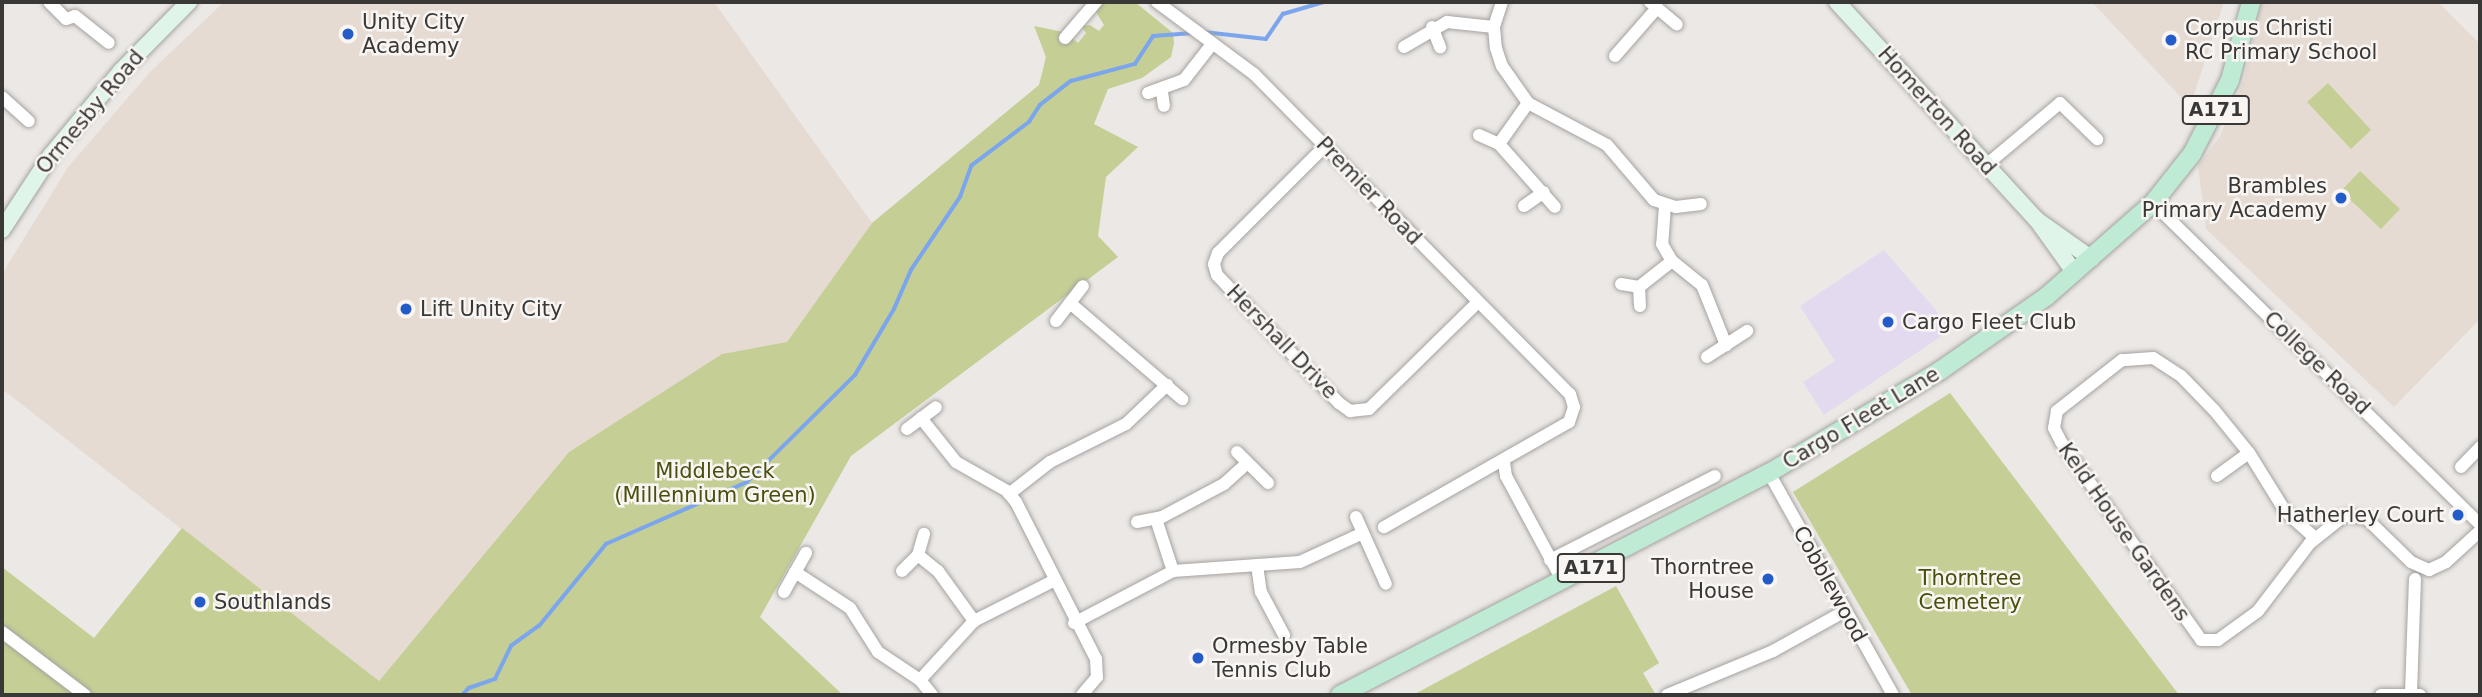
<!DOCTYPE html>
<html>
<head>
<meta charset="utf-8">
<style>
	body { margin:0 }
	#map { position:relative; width:2482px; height:697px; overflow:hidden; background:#ebe8e5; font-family:"DejaVu Sans",sans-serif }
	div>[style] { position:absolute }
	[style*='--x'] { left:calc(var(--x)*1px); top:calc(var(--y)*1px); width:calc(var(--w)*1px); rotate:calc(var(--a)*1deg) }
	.commercial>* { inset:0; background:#e3daf0 }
	.built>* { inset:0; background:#e5dbd3 }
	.green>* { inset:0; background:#c5cf95 }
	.stream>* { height:3.5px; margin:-1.75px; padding:0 1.75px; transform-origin:1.75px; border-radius:1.75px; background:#7ba5ec }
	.roads { filter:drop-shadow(0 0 2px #a5a2a0) drop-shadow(0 0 2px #a5a2a0) }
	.street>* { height:12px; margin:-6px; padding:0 6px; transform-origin:6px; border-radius:6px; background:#fff }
	.secondary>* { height:16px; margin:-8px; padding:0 8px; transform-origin:8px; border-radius:8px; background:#dff5e9 }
	.primary>* { height:18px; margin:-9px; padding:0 9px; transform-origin:9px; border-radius:9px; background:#bfebd4 }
	.dots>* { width:19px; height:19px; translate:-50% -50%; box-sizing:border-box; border:4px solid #f8f5f2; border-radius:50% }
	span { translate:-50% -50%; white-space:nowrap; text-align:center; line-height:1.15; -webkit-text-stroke:5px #f8f5f2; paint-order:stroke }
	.shield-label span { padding:2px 5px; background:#f8f5f2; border:2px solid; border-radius:5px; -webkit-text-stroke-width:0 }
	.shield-label { font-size:19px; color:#3a3837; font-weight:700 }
	.poi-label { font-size:21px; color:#3a3837 }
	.left { translate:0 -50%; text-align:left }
	.right { translate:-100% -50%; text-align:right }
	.street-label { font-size:21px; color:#3a3837 }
	.park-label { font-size:21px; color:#49500d }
	.frame { position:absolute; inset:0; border:4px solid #3a3837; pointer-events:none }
</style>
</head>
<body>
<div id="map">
	<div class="commercial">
		<i style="clip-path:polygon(1884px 250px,1952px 329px,1824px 415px,1803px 382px,1835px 361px,1800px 306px)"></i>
	</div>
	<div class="built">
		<i style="clip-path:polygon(224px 2px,714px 2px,872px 223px,787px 342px,722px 354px,569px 452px,378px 682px,2px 389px,2px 276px,7px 266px,68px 167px,151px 71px)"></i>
		<i style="clip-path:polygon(2092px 2px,2224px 2px,2190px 107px)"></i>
		<i style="clip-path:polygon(2262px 2px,2438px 2px,2480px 44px,2480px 319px,2394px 407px,2206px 229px,2198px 166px,2220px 136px,2244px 80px)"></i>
	</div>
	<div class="green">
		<i style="clip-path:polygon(1102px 2px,1135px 2px,1173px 33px,1174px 43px,1171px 57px,1142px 78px,1108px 89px,1094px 124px,1138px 147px,1106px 177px,1098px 236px,1118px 257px,851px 456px,760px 617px,843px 695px,2px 695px,2px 567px,94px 638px,182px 528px,379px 681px,569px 452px,722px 354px,787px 342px,872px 223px,1039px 85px,1046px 57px,1034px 26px,1063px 32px,1058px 38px,1065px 43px,1071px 37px,1078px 43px,1086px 33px,1081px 26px,1090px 25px,1099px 31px,1104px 25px,1096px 12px)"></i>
		<i style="clip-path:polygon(2328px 83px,2371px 130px,2351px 149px,2307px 102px)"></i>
		<i style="clip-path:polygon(2360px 171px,2400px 209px,2381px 229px,2341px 191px)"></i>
		<i style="clip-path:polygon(1950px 393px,2179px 695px,1912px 695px,1793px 492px)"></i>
		<i style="clip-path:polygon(1616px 586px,1659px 663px,1643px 673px,1656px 695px,1413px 695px)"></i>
	</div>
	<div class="stream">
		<i style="--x:1204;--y:32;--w:62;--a:6.4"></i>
		<i style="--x:1266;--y:39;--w:30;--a:-56"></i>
		<i style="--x:1283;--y:14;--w:43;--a:-16.3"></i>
		<i style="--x:462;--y:695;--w:10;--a:-45"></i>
		<i style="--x:469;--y:688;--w:28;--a:-19"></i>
		<i style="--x:495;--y:679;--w:37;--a:-64"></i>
		<i style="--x:511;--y:646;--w:34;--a:-36"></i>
		<i style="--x:539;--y:626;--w:106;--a:-50.7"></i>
		<i style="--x:606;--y:544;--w:154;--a:-23.7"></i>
		<i style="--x:747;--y:482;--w:152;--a:-44.7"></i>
		<i style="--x:855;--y:375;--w:77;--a:-59.4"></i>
		<i style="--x:894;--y:309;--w:43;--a:-66.4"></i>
		<i style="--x:911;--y:270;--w:88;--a:-56.1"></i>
		<i style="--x:960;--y:197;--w:33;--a:-70"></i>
		<i style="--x:971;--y:166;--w:73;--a:-37.2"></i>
		<i style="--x:1029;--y:122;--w:20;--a:-57"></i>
		<i style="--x:1040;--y:105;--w:39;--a:-38"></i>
		<i style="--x:1071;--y:81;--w:66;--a:-14.9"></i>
		<i style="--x:1135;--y:64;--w:33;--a:-57"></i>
		<i style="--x:1153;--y:36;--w:40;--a:-4.3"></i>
	</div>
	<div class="roads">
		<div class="street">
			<i style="--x:49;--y:2;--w:24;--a:45"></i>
			<i style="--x:66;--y:19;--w:9;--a:-18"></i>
			<i style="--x:75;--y:16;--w:43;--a:38.5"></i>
			<i style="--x:1157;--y:2;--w:121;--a:36.6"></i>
			<i style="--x:1254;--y:74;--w:450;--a:45.4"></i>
			<i style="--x:1570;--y:394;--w:14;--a:73"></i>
			<i style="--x:1574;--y:407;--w:16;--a:108"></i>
			<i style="--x:1569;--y:422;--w:213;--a:150.4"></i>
			<i style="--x:1502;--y:2;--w:26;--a:108"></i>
			<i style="--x:1494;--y:27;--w:21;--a:85"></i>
			<i style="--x:1496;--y:48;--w:19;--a:72"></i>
			<i style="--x:1502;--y:66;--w:45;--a:54.9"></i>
			<i style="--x:1528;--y:103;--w:89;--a:28"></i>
			<i style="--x:1607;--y:145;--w:72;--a:49.5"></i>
			<i style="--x:1654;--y:200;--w:23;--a:18"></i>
			<i style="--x:1676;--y:207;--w:25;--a:-7"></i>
			<i style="--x:1650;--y:2;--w:35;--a:40"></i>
			<i style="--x:1432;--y:27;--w:22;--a:68"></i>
			<i style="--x:1065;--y:38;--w:48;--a:-49.3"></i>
			<i style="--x:1404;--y:47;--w:50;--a:-30.2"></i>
			<i style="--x:1447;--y:22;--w:47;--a:6.1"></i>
			<i style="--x:1615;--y:56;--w:64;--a:-48.8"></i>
			<i style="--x:1162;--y:92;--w:14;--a:82"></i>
			<i style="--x:1148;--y:93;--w:38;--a:-20"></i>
			<i style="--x:1184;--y:80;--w:46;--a:-52.1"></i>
			<i style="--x:2;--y:97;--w:36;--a:42"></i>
			<i style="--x:1528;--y:103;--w:50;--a:125.3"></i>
			<i style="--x:1499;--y:144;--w:84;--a:48.4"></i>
			<i style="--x:1479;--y:135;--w:22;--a:24"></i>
			<i style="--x:1325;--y:146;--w:151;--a:135"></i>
			<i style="--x:1218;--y:253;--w:12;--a:110"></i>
			<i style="--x:1214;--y:264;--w:11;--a:75"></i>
			<i style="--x:1217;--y:275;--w:177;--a:46.4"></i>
			<i style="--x:1339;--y:403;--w:14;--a:36"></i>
			<i style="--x:1350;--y:411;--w:19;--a:-6"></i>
			<i style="--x:1369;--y:409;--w:151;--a:-44.5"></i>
			<i style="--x:1985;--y:166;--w:98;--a:-40"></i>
			<i style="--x:2060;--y:103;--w:52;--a:44.2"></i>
			<i style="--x:2153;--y:203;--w:458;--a:44.5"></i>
			<i style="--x:1665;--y:205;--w:39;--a:94"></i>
			<i style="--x:1662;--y:244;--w:20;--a:60"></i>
			<i style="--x:1672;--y:261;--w:38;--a:39"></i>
			<i style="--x:1702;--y:285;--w:65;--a:68.2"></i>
			<i style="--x:1524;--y:206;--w:24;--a:-35"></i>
			<i style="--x:1621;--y:284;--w:18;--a:9"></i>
			<i style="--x:1639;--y:287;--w:42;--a:-38.2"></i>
			<i style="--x:1639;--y:287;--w:19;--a:87"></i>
			<i style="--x:1070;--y:303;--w:148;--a:40.6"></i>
			<i style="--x:1056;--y:321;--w:44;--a:-52.4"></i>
			<i style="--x:1707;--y:357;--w:48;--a:-33"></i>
			<i style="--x:921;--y:418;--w:56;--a:51.5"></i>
			<i style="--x:956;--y:462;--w:59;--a:29.6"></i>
			<i style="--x:1007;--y:491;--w:14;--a:51"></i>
			<i style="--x:1016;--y:502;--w:176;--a:63"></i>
			<i style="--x:1096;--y:659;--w:18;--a:87"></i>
			<i style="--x:1097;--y:677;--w:23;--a:130"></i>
			<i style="--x:907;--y:429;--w:36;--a:-37"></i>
			<i style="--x:1237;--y:452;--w:44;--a:45"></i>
			<i style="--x:1504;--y:462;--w:14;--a:82"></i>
			<i style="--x:1506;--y:476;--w:120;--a:61.7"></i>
			<i style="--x:2461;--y:467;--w:28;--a:-46"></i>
			<i style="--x:1769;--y:473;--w:254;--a:60.8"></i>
			<i style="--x:2217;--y:476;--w:39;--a:-36"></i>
			<i style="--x:1009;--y:494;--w:52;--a:-38"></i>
			<i style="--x:1050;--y:462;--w:85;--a:-26.6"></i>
			<i style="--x:1126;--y:424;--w:57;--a:-43.6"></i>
			<i style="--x:1356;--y:517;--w:73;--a:65.9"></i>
			<i style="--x:1156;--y:519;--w:55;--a:71.9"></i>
			<i style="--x:1137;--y:522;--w:25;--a:-11"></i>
			<i style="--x:1162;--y:517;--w:70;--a:-28"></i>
			<i style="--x:1224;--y:484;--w:31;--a:-42"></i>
			<i style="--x:2315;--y:538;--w:40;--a:-138"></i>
			<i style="--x:2285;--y:511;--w:68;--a:-121.8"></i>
			<i style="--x:2249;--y:453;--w:55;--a:-129.1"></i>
			<i style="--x:2214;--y:410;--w:47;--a:-134.1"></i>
			<i style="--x:2181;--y:376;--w:33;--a:-147"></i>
			<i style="--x:2153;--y:358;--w:31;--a:176"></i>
			<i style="--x:2122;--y:360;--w:83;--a:141.9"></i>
			<i style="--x:2057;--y:411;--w:17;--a:100"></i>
			<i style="--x:2054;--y:428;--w:16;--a:63"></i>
			<i style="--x:2061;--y:442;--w:242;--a:54.7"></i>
			<i style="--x:2201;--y:640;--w:17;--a:0"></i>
			<i style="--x:2218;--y:640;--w:49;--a:-35.9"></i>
			<i style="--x:2258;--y:611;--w:86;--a:-52.6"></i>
			<i style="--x:2310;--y:543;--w:43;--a:-38.5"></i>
			<i style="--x:2344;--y:516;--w:22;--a:5"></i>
			<i style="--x:2366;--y:518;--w:63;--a:44.4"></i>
			<i style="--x:2411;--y:562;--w:20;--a:24"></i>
			<i style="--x:2429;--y:570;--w:19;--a:-25"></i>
			<i style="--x:2446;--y:562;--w:46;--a:-42.4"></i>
			<i style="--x:918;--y:555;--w:26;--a:39"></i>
			<i style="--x:938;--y:571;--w:62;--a:54.2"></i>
			<i style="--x:1550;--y:560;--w:185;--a:-27"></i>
			<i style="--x:1257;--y:565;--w:27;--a:82"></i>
			<i style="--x:1261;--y:592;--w:49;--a:61.9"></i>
			<i style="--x:902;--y:571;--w:23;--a:-45"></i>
			<i style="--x:918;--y:555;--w:22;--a:-74"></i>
			<i style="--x:795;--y:572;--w:66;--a:33.2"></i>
			<i style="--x:850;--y:608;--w:52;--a:57.5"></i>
			<i style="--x:878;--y:652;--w:50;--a:33.7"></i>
			<i style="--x:920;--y:680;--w:19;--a:51"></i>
			<i style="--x:784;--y:592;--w:45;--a:-60.6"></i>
			<i style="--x:1074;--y:623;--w:112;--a:-27.7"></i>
			<i style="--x:1173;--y:571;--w:127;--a:-4.1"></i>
			<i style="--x:1300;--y:562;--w:69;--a:-24.7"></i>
			<i style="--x:2;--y:632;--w:104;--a:37.2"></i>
			<i style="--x:920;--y:680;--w:80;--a:-47.5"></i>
			<i style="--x:974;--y:621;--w:91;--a:-26.8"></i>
			<i style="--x:2411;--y:693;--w:114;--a:-88"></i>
			<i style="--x:1667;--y:695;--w:115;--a:-22.5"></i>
			<i style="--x:1773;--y:651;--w:82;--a:-29.1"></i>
			<i style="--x:2381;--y:695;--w:39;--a:0"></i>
		</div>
		<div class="secondary">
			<i style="--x:1837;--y:2;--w:296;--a:47.5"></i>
			<i style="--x:2037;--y:220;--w:65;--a:54.4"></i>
			<i style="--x:2037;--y:220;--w:67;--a:35.3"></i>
			<i style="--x:2;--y:230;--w:90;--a:-56.8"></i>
			<i style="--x:51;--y:155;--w:109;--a:-50.2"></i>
			<i style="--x:121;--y:71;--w:97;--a:-45.4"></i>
		</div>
		<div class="primary">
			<i style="--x:1340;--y:695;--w:483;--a:-27.4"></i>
			<i style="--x:1769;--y:473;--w:200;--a:-30.9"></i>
			<i style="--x:1941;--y:370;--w:129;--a:-34.9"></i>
			<i style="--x:2047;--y:296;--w:141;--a:-41.3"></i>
			<i style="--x:2153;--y:203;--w:63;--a:-51.5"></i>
			<i style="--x:2192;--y:154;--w:83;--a:-62.8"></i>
			<i style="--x:2230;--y:80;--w:81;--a:-74.9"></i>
		</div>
	</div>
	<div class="dots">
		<i style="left:348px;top:34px;background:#235bc8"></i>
		<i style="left:2171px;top:40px;background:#235bc8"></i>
		<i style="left:2341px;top:198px;background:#235bc8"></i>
		<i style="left:406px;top:309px;background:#235bc8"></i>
		<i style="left:1888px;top:322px;background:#235bc8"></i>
		<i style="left:2458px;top:515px;background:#235bc8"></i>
		<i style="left:1768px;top:579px;background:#235bc8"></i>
		<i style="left:200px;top:602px;background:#235bc8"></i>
		<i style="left:1198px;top:658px;background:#235bc8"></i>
	</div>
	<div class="shield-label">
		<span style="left:2216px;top:110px">A171</span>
		<span style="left:1591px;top:568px">A171</span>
	</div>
	<div class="poi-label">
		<span class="left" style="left:362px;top:34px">Unity City<br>Academy</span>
		<span class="left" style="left:2185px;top:40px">Corpus Christi<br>RC Primary School</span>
		<span class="right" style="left:2327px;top:198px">Brambles<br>Primary Academy</span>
		<span class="left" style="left:420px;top:309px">Lift Unity City</span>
		<span class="left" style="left:1902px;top:322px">Cargo Fleet Club</span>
		<span class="right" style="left:2444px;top:515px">Hatherley Court</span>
		<span class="right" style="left:1754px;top:579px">Thorntree<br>House</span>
		<span class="left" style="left:214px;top:602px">Southlands</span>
		<span class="left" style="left:1212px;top:658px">Ormesby Table<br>Tennis Club</span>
	</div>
	<div class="street-label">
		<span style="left:1937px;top:111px;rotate:48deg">Homerton Road</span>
		<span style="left:90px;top:112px;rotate:-50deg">Ormesby Road</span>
		<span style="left:1369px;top:191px;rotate:46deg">Premier Road</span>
		<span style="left:1282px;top:342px;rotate:46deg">Hershall Drive</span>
		<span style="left:2317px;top:363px;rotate:44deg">College Road</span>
		<span style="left:1861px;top:418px;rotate:-31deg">Cargo Fleet Lane</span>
		<span style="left:2124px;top:532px;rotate:55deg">Keld House Gardens</span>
		<span style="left:1830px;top:584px;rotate:61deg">Cobblewood</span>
	</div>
	<div class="park-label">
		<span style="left:715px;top:483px">Middlebeck<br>(Millennium Green)</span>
		<span style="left:1970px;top:590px">Thorntree<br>Cemetery</span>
	</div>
	<div class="frame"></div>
</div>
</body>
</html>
